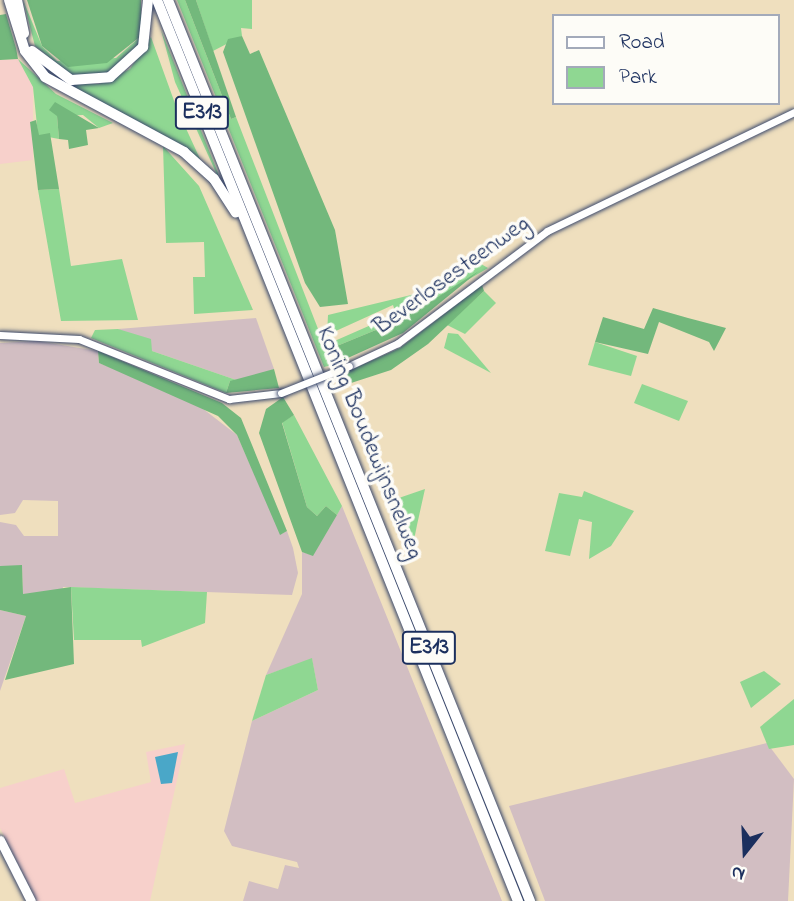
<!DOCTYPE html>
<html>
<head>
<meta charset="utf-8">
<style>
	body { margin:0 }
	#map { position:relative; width:794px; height:901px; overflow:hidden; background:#efdfbe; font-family:"Indie Flower",sans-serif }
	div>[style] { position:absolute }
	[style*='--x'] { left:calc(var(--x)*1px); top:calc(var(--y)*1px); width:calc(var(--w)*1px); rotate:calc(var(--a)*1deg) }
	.built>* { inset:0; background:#f7d0cb }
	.industrial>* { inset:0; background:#d2bec2 }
	.green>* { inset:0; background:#8fd792 }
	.forest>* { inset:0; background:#73b87c }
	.water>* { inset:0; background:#4aa7c8 }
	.roads { filter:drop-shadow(0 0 2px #3b496c) drop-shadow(0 0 2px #3b496c) }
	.minor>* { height:7px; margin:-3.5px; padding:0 3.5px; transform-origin:3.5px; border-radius:3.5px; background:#fff }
	.major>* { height:9px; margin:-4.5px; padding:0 4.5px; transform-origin:4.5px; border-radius:4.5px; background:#fff }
	.highway>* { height:10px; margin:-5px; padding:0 5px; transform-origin:5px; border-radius:5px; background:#fff }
	.bridges { filter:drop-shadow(0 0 2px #3b496c) drop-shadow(0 0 2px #3b496c) }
	.minor-bridge>* { height:7px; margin:-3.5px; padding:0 3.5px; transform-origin:3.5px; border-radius:3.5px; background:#fff }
	span { translate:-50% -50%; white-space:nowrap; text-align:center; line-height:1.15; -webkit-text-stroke:7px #fdfcf7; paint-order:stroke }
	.shield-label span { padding:2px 5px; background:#fdfcf7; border:2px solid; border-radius:5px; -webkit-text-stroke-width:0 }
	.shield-label { font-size:23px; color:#1b2f5e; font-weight:700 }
	.street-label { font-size:24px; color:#1b2f5e }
	.legend { position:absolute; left:552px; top:14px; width:228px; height:91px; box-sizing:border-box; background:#fdfcf7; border:2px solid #a3aaba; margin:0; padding:9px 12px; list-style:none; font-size:21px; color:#1b2f5e }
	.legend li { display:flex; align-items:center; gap:14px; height:35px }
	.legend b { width:35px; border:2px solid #a3aaba }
	.north { position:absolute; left:710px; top:817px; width:70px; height:70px; -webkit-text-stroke:5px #fdfcf7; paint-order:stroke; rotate:198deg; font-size:19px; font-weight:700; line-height:28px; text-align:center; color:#1b2f5e }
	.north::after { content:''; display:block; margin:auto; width:24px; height:32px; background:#1b2f5e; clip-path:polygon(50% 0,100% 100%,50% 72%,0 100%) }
</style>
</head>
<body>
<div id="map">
	<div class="built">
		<i style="clip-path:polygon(18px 59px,33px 87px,33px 160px,0 164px,0 60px)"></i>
		<i style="clip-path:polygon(185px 744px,150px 901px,37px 901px,0 828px,0 788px,64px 769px,75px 803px,151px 782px,146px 752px)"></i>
	</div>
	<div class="industrial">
		<i style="clip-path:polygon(256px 318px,274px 369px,242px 382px,152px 351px,118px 329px)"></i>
		<i style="clip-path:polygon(37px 341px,98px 351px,99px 363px,189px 398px,237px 435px,281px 534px,287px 531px,293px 548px,298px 573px,292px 595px,63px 587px,62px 593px,23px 594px,22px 566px,0 566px,0 522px,16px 525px,24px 536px,58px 536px,58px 501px,23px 500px,15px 513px,0 515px,0 343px)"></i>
		<i style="clip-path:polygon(342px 506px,502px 901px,243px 901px,249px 881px,278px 889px,285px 865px,299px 868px,297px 862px,232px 846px,224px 831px,252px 721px,318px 690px,312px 659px,266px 675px,302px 594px,302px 552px,313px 555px)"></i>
		<i style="clip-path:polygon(0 610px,26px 616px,0 691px)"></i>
		<i style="clip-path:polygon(767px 743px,794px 779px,788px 901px,545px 901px,509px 806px)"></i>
	</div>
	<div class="green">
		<i style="clip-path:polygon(23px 0,42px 46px,57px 61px,116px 58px,141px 36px,138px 47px,105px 75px,71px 75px,35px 46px)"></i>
		<i style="clip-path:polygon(177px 0,185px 0,231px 119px,236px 117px,332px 365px,324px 367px)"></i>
		<i style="clip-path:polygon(196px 0,252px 0,252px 29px,241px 28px,242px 36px,213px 51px)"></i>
		<i style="clip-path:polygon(161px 30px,218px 173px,218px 177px,175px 82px)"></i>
		<i style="clip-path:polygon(151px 37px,177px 109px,201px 161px,61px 86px,47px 72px,67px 82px,99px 84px,130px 69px)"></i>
		<i style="clip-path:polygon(18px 59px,56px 94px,113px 123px,99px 128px,83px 115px,57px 116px,59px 139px,38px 135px,33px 87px)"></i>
		<i style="clip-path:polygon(163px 146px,199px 186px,253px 310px,194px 314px,193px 277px,205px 277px,204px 242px,166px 243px)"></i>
		<i style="clip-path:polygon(59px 189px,71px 266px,122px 259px,138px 320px,61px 321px,38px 190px)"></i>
		<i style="clip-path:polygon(481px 264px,488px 268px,422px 307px,416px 293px)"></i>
		<i style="clip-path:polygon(484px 291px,496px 303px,465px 334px,447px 325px)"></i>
		<i style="clip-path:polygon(411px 295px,405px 318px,332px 348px,330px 343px,396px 314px,393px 305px,327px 335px,328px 315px)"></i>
		<i style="clip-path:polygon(118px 329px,151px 339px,152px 351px,242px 382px,230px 381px,226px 393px,91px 338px,95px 330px)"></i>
		<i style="clip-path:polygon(448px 333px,458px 334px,491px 373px,444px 348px)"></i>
		<i style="clip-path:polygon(595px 342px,637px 356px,631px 376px,588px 365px)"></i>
		<i style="clip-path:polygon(642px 384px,688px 401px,679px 421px,634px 403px)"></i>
		<i style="clip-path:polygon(294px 415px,342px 506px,337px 515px,326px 506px,317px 516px,307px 507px,282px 422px)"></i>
		<i style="clip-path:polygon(425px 489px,417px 525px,413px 545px,393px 500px)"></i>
		<i style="clip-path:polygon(584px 491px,634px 511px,611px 546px,589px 559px,592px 522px,579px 519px,570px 556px,545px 551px,559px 493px,582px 497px)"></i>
		<i style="clip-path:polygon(71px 587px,207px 592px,205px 623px,142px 647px,141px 640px,74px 640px)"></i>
		<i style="clip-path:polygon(312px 658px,318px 690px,252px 721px,266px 675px)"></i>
		<i style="clip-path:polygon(764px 671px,781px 684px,751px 708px,740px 682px)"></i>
		<i style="clip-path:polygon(794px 699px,794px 745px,769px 749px,760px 727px)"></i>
	</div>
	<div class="forest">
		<i style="clip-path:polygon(27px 0,141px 0,141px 36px,107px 63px,68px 67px,42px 46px)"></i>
		<i style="clip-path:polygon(185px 0,196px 0,236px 117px,231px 119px)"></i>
		<i style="clip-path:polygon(6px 14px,16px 48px,18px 59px,0 60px,0 15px)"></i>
		<i style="clip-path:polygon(242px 36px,250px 54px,259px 50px,335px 230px,348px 304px,320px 307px,305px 283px,223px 52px,228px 39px)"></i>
		<i style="clip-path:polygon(55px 102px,99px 128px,86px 130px,88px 145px,69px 149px,68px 140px,59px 139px,57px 116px,49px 110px)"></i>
		<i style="clip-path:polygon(36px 120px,39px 135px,50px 133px,59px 189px,38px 190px,30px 122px)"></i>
		<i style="clip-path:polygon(479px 271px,403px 333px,339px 362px,332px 348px,405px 318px,411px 295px,416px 293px,422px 307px)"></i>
		<i style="clip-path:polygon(482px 285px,484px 291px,428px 344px,391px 370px,348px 384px,344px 373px,400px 348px)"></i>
		<i style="clip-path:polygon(653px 308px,688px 318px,726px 328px,714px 351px,709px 342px,659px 322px,648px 354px,595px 342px,603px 317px,644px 329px)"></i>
		<i style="clip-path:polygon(98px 351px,222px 403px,241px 418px,287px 531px,280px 535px,237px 435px,218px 416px,99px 363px)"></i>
		<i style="clip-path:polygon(274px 369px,279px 388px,226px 393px,230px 381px)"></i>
		<i style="clip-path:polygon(283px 397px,294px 415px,282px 423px,307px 507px,317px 516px,326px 506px,337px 515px,313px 556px,302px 552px,259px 433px,266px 409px)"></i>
		<i style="clip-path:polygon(22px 565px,23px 594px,71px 587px,74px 664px,5px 680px,26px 616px,0 610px,0 566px)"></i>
	</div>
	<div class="water">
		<i style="clip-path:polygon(178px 752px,172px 783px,161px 784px,155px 757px)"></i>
	</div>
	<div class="roads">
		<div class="minor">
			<i style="--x:0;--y:335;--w:79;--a:2.9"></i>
			<i style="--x:79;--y:339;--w:162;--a:21.8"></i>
			<i style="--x:229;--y:399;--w:52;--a:-6.6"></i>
			<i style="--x:349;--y:366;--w:54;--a:-25.1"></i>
			<i style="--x:398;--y:343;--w:186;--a:-36.9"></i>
			<i style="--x:547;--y:231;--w:274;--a:-25.7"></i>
		</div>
		<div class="major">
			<i style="--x:0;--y:840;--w:68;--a:63.1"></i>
		</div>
		<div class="highway">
			<i style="--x:9;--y:0;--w:53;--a:72.6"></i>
			<i style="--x:25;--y:51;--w:33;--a:52"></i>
			<i style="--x:45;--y:77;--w:158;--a:28.3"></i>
			<i style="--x:184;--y:152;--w:40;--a:42"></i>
			<i style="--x:214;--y:179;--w:40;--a:57.1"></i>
			<i style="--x:17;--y:0;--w:34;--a:78"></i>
			<i style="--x:157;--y:0;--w:971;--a:68.17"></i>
			<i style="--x:168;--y:0;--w:971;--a:68.11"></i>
			<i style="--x:32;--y:51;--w:49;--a:36.6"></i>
			<i style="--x:71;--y:80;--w:39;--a:-4"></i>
			<i style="--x:110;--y:77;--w:45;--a:-42.3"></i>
			<i style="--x:143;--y:47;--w:47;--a:-83.9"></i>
		</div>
	</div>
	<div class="bridges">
		<div class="minor-bridge">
			<i style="--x:281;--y:393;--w:73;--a:-21.7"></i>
		</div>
	</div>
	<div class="shield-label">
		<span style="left:202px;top:113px">E313</span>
		<span style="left:429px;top:648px">E313</span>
	</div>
	<div class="street-label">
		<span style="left:452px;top:276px;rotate:-36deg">Beverlosesteenweg</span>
		<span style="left:369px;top:443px;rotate:68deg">Koning Boudewijnsnelweg</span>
	</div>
	<ul class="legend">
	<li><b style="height:9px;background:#fff"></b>Road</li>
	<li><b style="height:19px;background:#8fd792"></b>Park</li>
	</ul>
	<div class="north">N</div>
</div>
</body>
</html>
